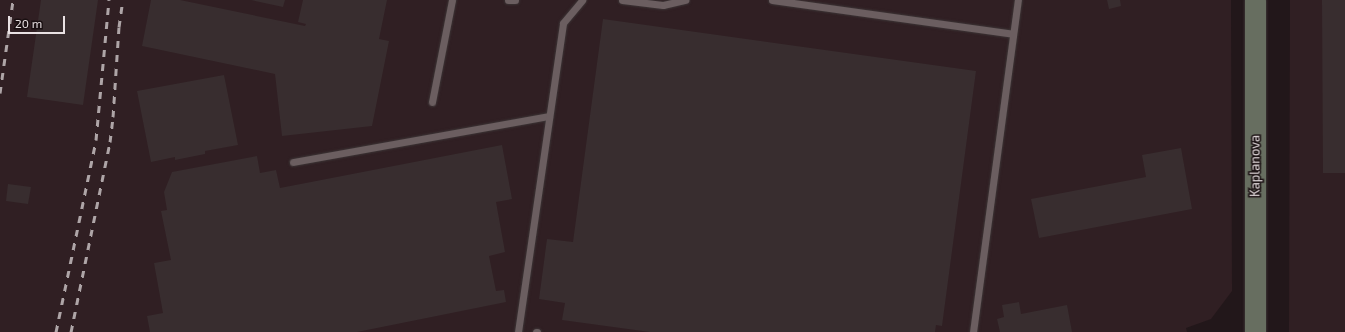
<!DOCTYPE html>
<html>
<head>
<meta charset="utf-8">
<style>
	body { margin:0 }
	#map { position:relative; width:1345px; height:332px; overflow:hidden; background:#22171a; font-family:"Exo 2",sans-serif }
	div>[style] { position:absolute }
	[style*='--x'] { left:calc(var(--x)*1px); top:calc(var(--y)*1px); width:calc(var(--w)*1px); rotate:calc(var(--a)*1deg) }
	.built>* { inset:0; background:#301f23 }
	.building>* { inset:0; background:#382d2f }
	.roads { filter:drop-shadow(0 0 1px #3c3536) drop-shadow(0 0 1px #3c3536) }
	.service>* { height:7px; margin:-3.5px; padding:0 3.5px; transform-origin:3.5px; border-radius:3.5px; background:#6b5e60 }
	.secondary>* { height:21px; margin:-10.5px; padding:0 10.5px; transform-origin:10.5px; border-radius:10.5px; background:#676e60 }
	.rail>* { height:3px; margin-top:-1.5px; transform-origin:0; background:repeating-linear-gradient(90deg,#aea5a7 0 7px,transparent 0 14px) }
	span { translate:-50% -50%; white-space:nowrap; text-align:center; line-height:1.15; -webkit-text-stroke:3px #190f11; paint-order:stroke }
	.street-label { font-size:13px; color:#eae2e4 }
	.scale { position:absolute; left:8px; top:16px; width:57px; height:18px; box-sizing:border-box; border:2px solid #eae2e4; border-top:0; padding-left:5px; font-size:12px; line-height:14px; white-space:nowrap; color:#eae2e4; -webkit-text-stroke:3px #190f11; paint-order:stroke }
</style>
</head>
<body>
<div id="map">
	<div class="built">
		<i style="clip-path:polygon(0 0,1231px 0,1232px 291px,1211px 319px,1186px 328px,1187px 332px,0 332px)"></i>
		<i style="clip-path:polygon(1290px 0,1345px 0,1345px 332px,1289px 332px)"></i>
	</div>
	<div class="building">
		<i style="clip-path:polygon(41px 0,98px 0,83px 105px,27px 97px)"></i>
		<i style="clip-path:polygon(151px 0,180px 0,305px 26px,306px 24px,298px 22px,303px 0,387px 0,379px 39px,389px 41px,372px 126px,282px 136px,275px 74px,142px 46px)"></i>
		<i style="clip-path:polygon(251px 0,285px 0,283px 7px)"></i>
		<i style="clip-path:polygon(1107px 0,1120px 0,1121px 6px,1109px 9px)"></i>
		<i style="clip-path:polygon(1322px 0,1345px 0,1345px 173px,1323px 173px)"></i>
		<i style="clip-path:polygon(603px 19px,976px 71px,942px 326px,936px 325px,935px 332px,650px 332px,562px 320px,565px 303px,539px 299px,547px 239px,573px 242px)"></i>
		<i style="clip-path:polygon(224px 75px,238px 145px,205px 151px,205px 154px,175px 160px,175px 157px,151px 162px,137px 91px)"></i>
		<i style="clip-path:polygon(502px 145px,512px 199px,496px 202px,505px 252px,489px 256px,496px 291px,504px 290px,506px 302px,357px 332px,150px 332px,147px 316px,163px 313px,154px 263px,171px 260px,161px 211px,167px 210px,164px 192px,172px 172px,257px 156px,260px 173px,276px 170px,280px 188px)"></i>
		<i style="clip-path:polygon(1181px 148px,1192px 209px,1039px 238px,1031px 199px,1146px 177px,1142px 155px)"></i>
		<i style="clip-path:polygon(8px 184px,31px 187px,28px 204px,6px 201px)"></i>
		<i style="clip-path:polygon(1019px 302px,1021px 314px,1067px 305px,1072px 332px,1000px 332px,997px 319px,1004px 317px,1002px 305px)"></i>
	</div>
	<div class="roads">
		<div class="service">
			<i style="--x:508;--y:0;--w:7;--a:0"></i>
			<i style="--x:622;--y:0;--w:41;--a:7"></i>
			<i style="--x:663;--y:5;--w:23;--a:-13"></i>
			<i style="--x:772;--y:0;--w:243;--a:8"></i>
			<i style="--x:432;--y:102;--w:104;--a:-78.9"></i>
			<i style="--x:293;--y:162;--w:260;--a:-10.2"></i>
			<i style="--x:518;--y:332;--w:312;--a:-81.7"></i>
			<i style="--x:563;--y:23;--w:30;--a:-50"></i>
			<i style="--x:536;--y:332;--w:1;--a:0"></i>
			<i style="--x:973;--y:332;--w:335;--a:-82.3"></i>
		</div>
		<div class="secondary">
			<i style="--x:1255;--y:332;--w:332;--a:-90"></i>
		</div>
	</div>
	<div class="rail">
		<i style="--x:0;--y:93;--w:94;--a:-82"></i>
		<i style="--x:56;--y:332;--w:196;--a:-78.2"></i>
		<i style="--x:96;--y:140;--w:141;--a:-84.7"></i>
		<i style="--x:71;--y:332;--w:194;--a:-78.4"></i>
		<i style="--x:110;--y:142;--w:25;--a:-83"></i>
		<i style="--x:113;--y:117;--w:90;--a:-86.2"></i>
		<i style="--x:119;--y:27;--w:27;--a:-82"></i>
	</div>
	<div class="street-label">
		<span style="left:1255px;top:166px;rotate:-90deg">Kaplanova</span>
	</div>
	<div class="scale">20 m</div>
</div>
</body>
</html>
